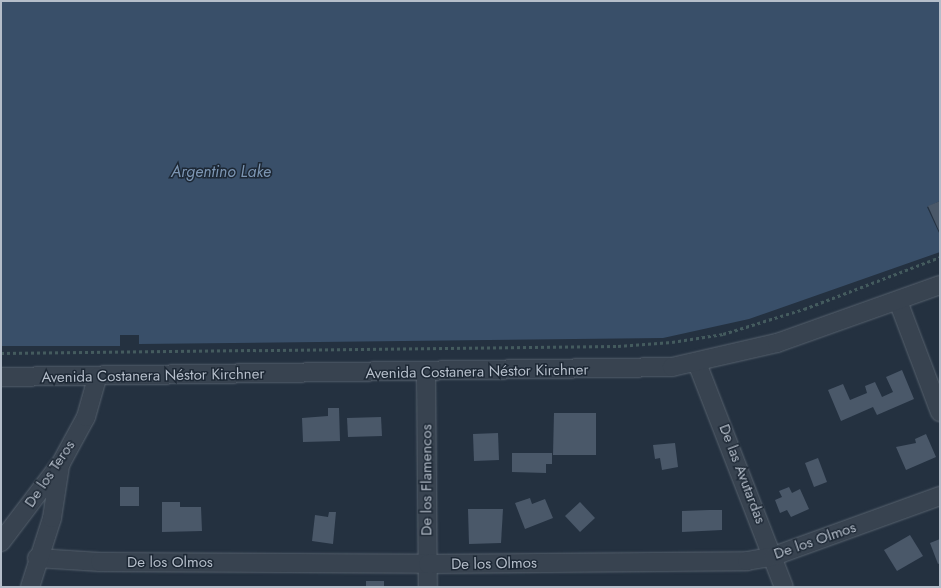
<!DOCTYPE html>
<html>
<head>
<meta charset="utf-8">
<style>
	body { margin:0 }
	#map { position:relative; width:941px; height:588px; overflow:hidden; background:#243140; font-family:Jost,sans-serif }
	div>[style] { position:absolute }
	[style*='--x'] { left:calc(var(--x)*1px); top:calc(var(--y)*1px); width:calc(var(--w)*1px); rotate:calc(var(--a)*1deg) }
	.water>* { inset:0; background:#394f69 }
	.building>* { inset:0; background:#4a5869 }
	.path>* { height:2.5px; margin-top:-1.25px; transform-origin:0; background:repeating-linear-gradient(90deg,#445b5e 0 3px,transparent 0 6px) }
	.roads { filter:drop-shadow(0 0 1px #56616d) drop-shadow(0 0 1px #56616d) }
	.minor>* { height:18px; margin:-9px; padding:0 9px; transform-origin:9px; border-radius:9px; background:#384350 }
	span { translate:-50% -50%; white-space:nowrap; text-align:center; line-height:1.15; -webkit-text-stroke:3px #1d2835; paint-order:stroke }
	.street-label { font-size:15px; color:#b5beca }
	.water-label { font-size:16px; color:#7c95b2; font-style:italic }
	.frame { position:absolute; inset:0; border:2px solid #b5beca; pointer-events:none }
</style>
</head>
<body>
<div id="map">
	<div class="water">
		<i style="clip-path:polygon(1px 1px,940px 1px,940px 201px,927px 207px,940px 235px,940px 252px,749px 319px,663px 338px,139px 344px,139px 335px,120px 335px,120px 346px,1px 346px)"></i>
	</div>
	<div class="building">
		<i style="clip-path:polygon(940px 201px,940px 233px,928px 206px)"></i>
		<i style="clip-path:polygon(902px 370px,914px 399px,877px 415px,873px 407px,841px 421px,828px 390px,843px 384px,850px 400px,867px 393px,865px 386px,875px 382px,882px 397px,893px 392px,886px 377px)"></i>
		<i style="clip-path:polygon(328px 408px,339px 408px,340px 441px,303px 442px,302px 418px,328px 416px)"></i>
		<i style="clip-path:polygon(554px 413px,596px 413px,596px 455px,553px 455px)"></i>
		<i style="clip-path:polygon(381px 417px,382px 436px,348px 437px,347px 418px)"></i>
		<i style="clip-path:polygon(498px 433px,499px 460px,474px 461px,473px 434px)"></i>
		<i style="clip-path:polygon(926px 434px,936px 457px,906px 470px,896px 447px,916px 443px,915px 439px)"></i>
		<i style="clip-path:polygon(675px 443px,678px 467px,662px 470px,660px 458px,655px 459px,653px 445px)"></i>
		<i style="clip-path:polygon(512px 453px,552px 453px,552px 464px,546px 464px,546px 473px,512px 472px)"></i>
		<i style="clip-path:polygon(818px 458px,827px 482px,814px 487px,805px 463px)"></i>
		<i style="clip-path:polygon(120px 487px,139px 487px,139px 506px,120px 506px)"></i>
		<i style="clip-path:polygon(789px 487px,792px 493px,800px 489px,809px 509px,791px 517px,787px 510px,780px 513px,775px 500px,782px 497px,779px 491px)"></i>
		<i style="clip-path:polygon(530px 498px,532px 504px,545px 499px,553px 518px,525px 529px,515px 503px)"></i>
		<i style="clip-path:polygon(162px 502px,180px 502px,180px 507px,201px 507px,202px 531px,162px 532px)"></i>
		<i style="clip-path:polygon(580px 502px,595px 518px,580px 532px,565px 516px)"></i>
		<i style="clip-path:polygon(468px 509px,503px 509px,501px 543px,469px 544px)"></i>
		<i style="clip-path:polygon(709px 510px,722px 510px,722px 530px,682px 532px,682px 511px)"></i>
		<i style="clip-path:polygon(329px 512px,336px 512px,333px 544px,312px 541px,315px 515px,328px 517px)"></i>
		<i style="clip-path:polygon(910px 535px,923px 556px,897px 571px,884px 550px)"></i>
		<i style="clip-path:polygon(940px 539px,940px 563px,938px 564px,930px 543px)"></i>
		<i style="clip-path:polygon(366px 581px,384px 581px,384px 587px,366px 587px)"></i>
	</div>
	<div class="path">
		<i style="--x:1;--y:353;--w:617;--a:-0.65"></i>
		<i style="--x:618;--y:346;--w:54;--a:-4.2"></i>
		<i style="--x:672;--y:342;--w:52;--a:-8.9"></i>
		<i style="--x:723;--y:334;--w:85;--a:-17.2"></i>
		<i style="--x:804;--y:309;--w:146;--a:-20.9"></i>
	</div>
	<div class="roads">
		<div class="minor">
			<i style="--x:898;--y:301;--w:119;--a:69.3"></i>
			<i style="--x:697;--y:363;--w:240;--a:68.8"></i>
			<i style="--x:426;--y:373;--w:214;--a:89.5"></i>
			<i style="--x:1;--y:377;--w:671;--a:-0.85"></i>
			<i style="--x:672;--y:367;--w:108;--a:-12.9"></i>
			<i style="--x:777;--y:343;--w:173;--a:-19.6"></i>
			<i style="--x:1;--y:542;--w:99;--a:-52.8"></i>
			<i style="--x:61;--y:463;--w:52;--a:-61.5"></i>
			<i style="--x:86;--y:417;--w:41;--a:-74.2"></i>
			<i style="--x:37;--y:558;--w:63;--a:3.6"></i>
			<i style="--x:100;--y:562;--w:328;--a:0.3"></i>
			<i style="--x:428;--y:564;--w:319;--a:-0.5"></i>
			<i style="--x:747;--y:561;--w:27;--a:-10"></i>
			<i style="--x:774;--y:556;--w:177;--a:-19.9"></i>
			<i style="--x:30;--y:587;--w:72;--a:-72.3"></i>
			<i style="--x:52;--y:518;--w:53;--a:-81.3"></i>
		</div>
	</div>
	<div class="street-label">
		<span style="left:477px;top:372px;rotate:-1deg">Avenida Costanera Néstor Kirchner</span>
		<span style="left:153px;top:376px;rotate:-1deg">Avenida Costanera Néstor Kirchner</span>
		<span style="left:50px;top:474px;rotate:-56deg">De los Teros</span>
		<span style="left:742px;top:474px;rotate:69deg">De las Avutardas</span>
		<span style="left:427px;top:480px;rotate:-90deg">De los Flamencos</span>
		<span style="left:815px;top:541px;rotate:-19deg">De los Olmos</span>
		<span style="left:170px;top:563px">De los Olmos</span>
		<span style="left:494px;top:564px;rotate:-1deg">De los Olmos</span>
	</div>
	<div class="water-label">
		<span style="left:221px;top:172px">Argentino Lake</span>
	</div>
	<div class="frame"></div>
</div>
</body>
</html>
